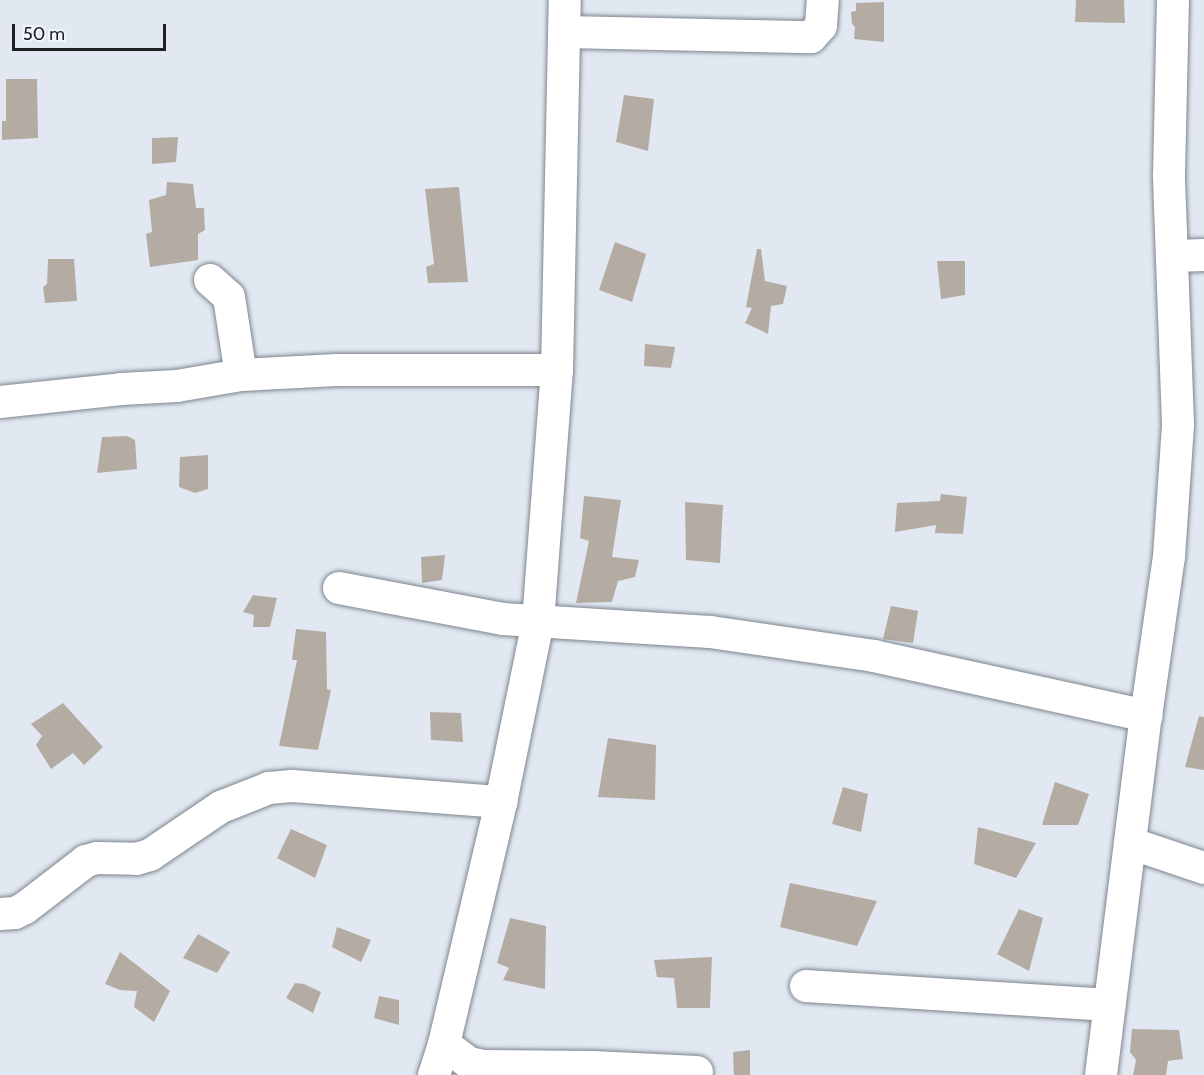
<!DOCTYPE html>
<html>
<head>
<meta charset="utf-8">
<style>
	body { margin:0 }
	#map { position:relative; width:1204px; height:1075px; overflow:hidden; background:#e1e8f2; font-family:Cabin,sans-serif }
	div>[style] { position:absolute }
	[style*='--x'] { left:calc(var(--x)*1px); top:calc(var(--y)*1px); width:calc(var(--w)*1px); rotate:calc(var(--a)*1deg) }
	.building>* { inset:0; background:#b4aba3 }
	.roads { filter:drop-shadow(0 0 2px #7e858d) drop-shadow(0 0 2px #7e858d) }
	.minor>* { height:32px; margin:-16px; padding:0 16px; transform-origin:16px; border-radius:16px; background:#fff }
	span { translate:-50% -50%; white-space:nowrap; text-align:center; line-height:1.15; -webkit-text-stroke:5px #eff6fd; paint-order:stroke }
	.scale { position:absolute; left:12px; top:24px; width:154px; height:27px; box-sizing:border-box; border:3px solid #1e2124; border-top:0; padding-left:8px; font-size:18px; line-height:21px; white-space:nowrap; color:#1e2124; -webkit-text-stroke:4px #eff6fd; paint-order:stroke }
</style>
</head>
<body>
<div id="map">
	<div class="building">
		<i style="clip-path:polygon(1076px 0,1124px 0,1125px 23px,1075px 22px)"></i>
		<i style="clip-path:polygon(884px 2px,884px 42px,854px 39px,855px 27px,852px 24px,851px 12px,856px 11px,856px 3px)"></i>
		<i style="clip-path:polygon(6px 79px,37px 79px,38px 138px,2px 140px,2px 121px,6px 121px)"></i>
		<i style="clip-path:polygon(624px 95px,654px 99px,648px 151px,616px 142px)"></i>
		<i style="clip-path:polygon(178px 137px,176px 162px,152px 164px,152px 138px)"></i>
		<i style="clip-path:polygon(167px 182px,193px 184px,196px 208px,204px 208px,205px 230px,198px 234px,198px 260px,150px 267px,146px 234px,152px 232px,149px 200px,166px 195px)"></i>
		<i style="clip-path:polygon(459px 187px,468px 282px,428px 283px,426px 267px,434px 264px,425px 189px)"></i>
		<i style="clip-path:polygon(615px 242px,646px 254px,632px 302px,599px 290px)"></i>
		<i style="clip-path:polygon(757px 249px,761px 249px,765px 281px,787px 286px,783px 304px,771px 306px,768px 334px,745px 323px,752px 308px,746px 307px)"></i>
		<i style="clip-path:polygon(48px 259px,74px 259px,77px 301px,45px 303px,43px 287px,47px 284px)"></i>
		<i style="clip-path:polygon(937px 261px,965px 261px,965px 295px,941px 299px)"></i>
		<i style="clip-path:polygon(645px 344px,675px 347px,671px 368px,644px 366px)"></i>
		<i style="clip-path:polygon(127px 436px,135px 440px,137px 469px,97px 473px,102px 437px)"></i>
		<i style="clip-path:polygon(208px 455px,208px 489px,195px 493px,179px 487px,180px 457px)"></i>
		<i style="clip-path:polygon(941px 494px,967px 497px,963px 534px,935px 533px,936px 525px,895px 532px,897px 503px,940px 501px)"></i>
		<i style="clip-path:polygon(584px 496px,621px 500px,612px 557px,639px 560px,635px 577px,618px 581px,612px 602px,576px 603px,589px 541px,580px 538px)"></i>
		<i style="clip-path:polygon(685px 502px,723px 505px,720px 563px,686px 560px)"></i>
		<i style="clip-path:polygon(445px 555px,442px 580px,422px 583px,421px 557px)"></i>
		<i style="clip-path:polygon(253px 595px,277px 598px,270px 627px,253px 627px,254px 615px,243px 612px)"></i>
		<i style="clip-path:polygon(891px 606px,918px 611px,913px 643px,883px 639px)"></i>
		<i style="clip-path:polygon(296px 629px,326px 632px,327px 689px,331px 690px,318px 750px,279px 746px,297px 660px,292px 660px)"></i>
		<i style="clip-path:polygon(63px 703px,103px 747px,84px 765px,73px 753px,51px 769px,36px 745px,42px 736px,31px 724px)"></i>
		<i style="clip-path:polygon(430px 712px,461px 713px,463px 742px,431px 740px)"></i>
		<i style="clip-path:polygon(1199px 716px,1204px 717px,1204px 770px,1185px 767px)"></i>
		<i style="clip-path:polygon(608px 738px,656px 745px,655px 800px,598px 797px)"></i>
		<i style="clip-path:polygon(1055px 782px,1089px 794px,1078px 825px,1042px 825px)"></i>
		<i style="clip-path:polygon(843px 787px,868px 794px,861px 832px,832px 824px)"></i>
		<i style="clip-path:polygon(978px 827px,1036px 843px,1016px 878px,974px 864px)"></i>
		<i style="clip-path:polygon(291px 829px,327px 845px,315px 878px,277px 858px)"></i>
		<i style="clip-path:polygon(790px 883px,877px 901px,857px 946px,780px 927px)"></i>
		<i style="clip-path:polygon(1019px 909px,1043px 918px,1029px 971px,997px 954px)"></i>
		<i style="clip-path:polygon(510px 918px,546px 926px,545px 989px,503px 980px,509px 968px,497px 963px)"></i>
		<i style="clip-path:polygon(337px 927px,371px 940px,361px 962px,332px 947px)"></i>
		<i style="clip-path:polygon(198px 934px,230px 952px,217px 973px,183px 958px)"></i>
		<i style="clip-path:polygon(120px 952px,170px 991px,154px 1022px,134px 1007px,137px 991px,120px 990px,105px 984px)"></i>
		<i style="clip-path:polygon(712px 957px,710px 1008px,677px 1008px,674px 978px,657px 977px,654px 960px)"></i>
		<i style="clip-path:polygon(295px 983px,304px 984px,321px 992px,313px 1013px,286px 998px)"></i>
		<i style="clip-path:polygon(379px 996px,399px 1000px,399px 1025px,374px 1018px)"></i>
		<i style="clip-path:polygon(1132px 1029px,1179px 1030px,1183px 1059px,1168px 1061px,1166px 1075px,1133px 1075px,1136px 1060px,1130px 1052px)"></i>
		<i style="clip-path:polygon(750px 1050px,750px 1075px,734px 1075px,733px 1052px)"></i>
	</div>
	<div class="roads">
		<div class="minor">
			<i style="--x:565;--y:32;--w:246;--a:1.2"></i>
			<i style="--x:811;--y:37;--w:15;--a:-48"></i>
			<i style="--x:821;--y:26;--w:26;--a:-86"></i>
			<i style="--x:1174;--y:256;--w:30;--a:-2"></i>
			<i style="--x:210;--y:280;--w:25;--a:42"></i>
			<i style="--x:229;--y:297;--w:79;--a:81.3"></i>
			<i style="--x:0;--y:402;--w:122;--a:-6.1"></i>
			<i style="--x:121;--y:389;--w:56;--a:-3.1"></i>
			<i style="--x:177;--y:386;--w:65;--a:-9.8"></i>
			<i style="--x:241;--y:375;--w:96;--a:-3"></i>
			<i style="--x:337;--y:370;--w:220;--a:0"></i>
			<i style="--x:339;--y:588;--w:167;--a:10.7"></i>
			<i style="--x:503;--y:619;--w:207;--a:3.6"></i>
			<i style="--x:710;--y:632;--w:166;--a:8.3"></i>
			<i style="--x:874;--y:656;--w:279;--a:12.4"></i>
			<i style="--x:1130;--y:843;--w:78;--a:18.7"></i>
			<i style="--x:0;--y:914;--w:15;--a:-4"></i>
			<i style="--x:15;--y:913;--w:11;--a:-27"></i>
			<i style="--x:25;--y:908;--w:77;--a:-37.6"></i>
			<i style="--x:86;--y:861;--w:11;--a:-15"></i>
			<i style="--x:97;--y:858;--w:39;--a:1"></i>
			<i style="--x:136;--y:859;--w:15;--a:-16"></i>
			<i style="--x:150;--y:855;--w:86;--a:-34.1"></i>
			<i style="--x:221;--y:807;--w:52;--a:-21.6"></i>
			<i style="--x:269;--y:788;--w:23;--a:-5"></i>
			<i style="--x:292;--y:786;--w:210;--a:4.4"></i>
			<i style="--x:806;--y:986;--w:304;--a:3.6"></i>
			<i style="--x:444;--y:1044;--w:31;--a:37"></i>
			<i style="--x:469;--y:1063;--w:15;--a:11"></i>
			<i style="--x:484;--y:1066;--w:109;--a:0.5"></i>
			<i style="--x:593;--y:1067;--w:104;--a:2.8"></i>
			<i style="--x:434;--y:1075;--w:33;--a:-72"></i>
			<i style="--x:444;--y:1044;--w:249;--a:-76.7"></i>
			<i style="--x:501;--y:802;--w:184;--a:-78.4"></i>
			<i style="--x:538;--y:622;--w:253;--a:-85.7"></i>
			<i style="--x:557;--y:370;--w:370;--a:-88.8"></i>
			<i style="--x:1101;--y:1075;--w:362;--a:-82.9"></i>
			<i style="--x:1146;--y:716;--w:161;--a:-81.8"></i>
			<i style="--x:1169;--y:557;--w:133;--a:-86.1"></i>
			<i style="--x:1178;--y:424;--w:249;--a:-92.1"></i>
			<i style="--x:1169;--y:175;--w:175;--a:-88.7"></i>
		</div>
	</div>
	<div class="scale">50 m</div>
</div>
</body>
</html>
